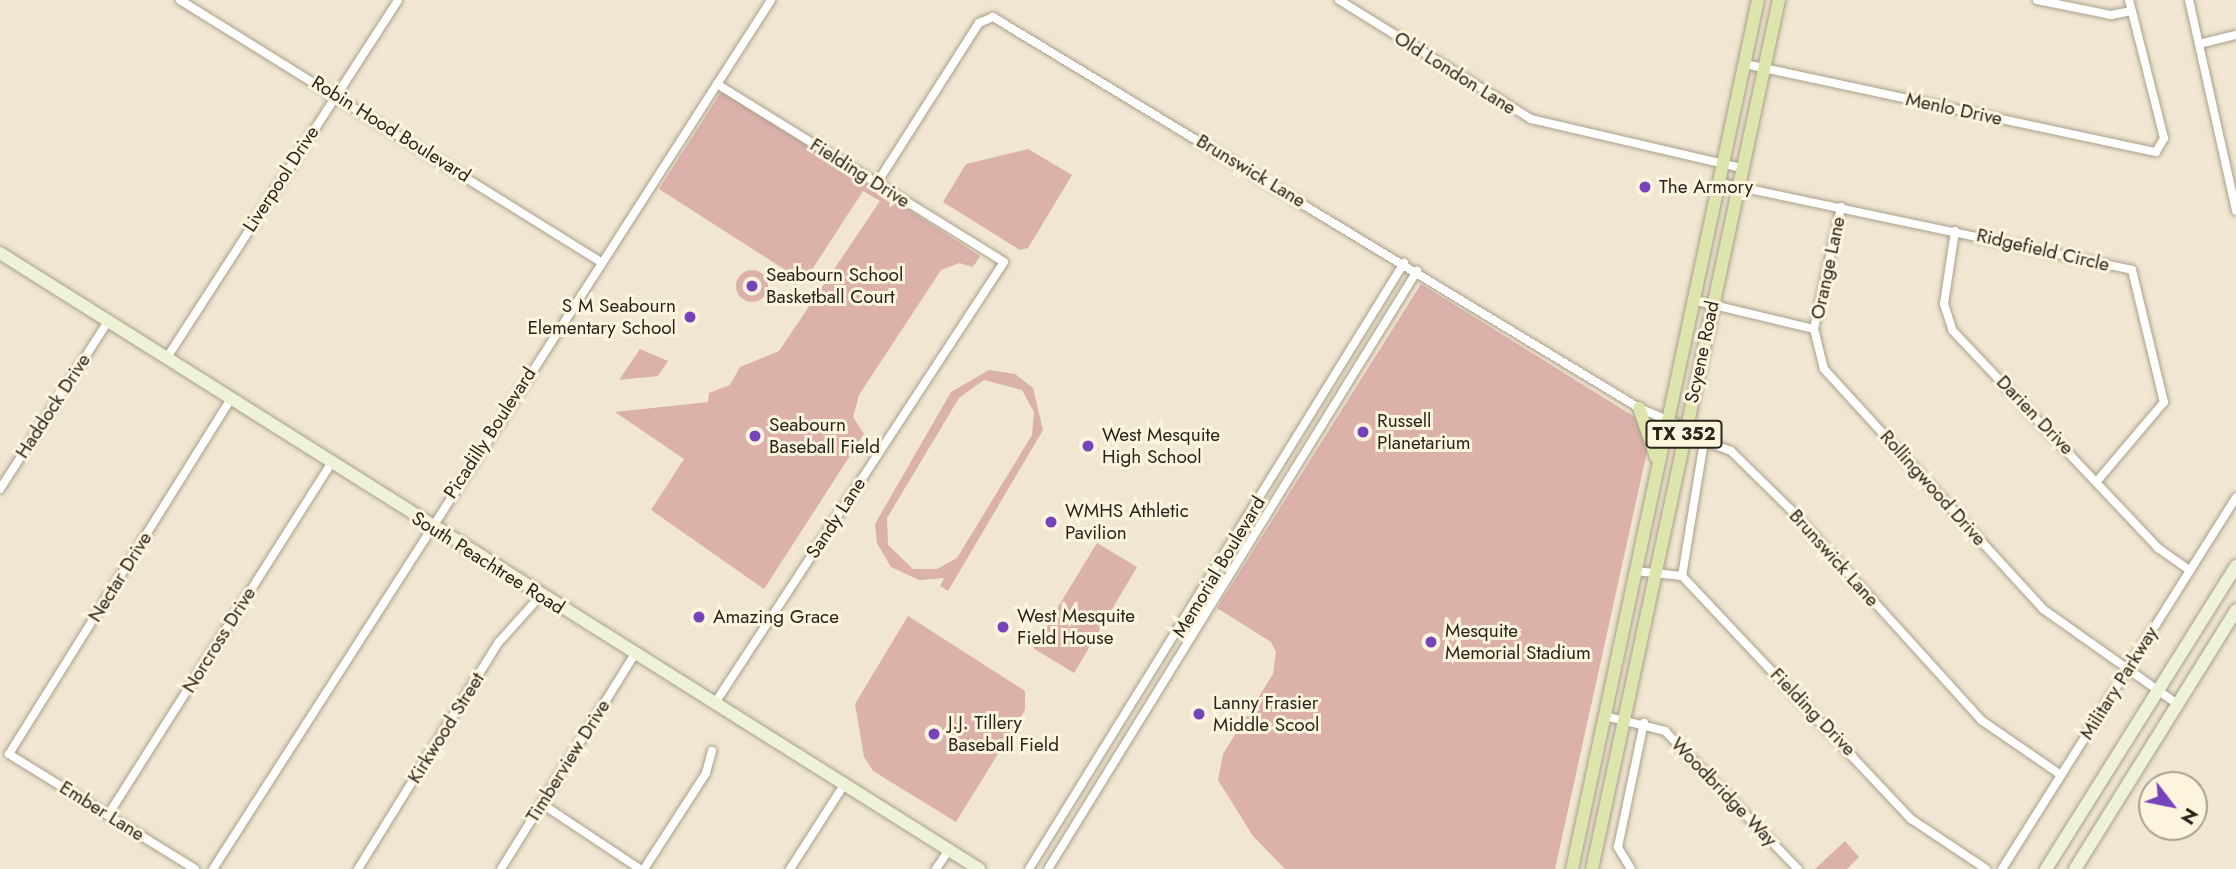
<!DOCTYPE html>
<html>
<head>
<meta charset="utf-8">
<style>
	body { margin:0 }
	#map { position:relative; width:2236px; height:869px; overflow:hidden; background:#f0e6d1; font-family:Jost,sans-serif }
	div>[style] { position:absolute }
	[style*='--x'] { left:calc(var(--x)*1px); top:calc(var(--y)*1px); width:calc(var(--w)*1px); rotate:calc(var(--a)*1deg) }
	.green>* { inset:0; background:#dbb1aa }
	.round { border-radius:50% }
	.roads { filter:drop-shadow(0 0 2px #a9a08c) drop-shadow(0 0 2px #a9a08c) }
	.street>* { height:8px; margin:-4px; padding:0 4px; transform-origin:4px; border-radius:4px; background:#fff }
	.secondary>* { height:12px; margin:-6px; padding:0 6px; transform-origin:6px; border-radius:6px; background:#eef2d6 }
	.primary>* { height:12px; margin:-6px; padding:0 6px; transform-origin:6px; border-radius:6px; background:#dde5ac }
	.dots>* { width:19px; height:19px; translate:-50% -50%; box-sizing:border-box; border:4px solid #fdf4de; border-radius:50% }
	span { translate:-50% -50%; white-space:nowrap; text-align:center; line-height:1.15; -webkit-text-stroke:6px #fdf4de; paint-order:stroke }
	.shield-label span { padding:2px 5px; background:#fdf4de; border:2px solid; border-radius:5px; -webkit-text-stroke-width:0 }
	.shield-label { font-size:18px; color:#28251d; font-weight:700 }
	.street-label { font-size:19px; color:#28251d }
	.poi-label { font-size:19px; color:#28251d }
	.left { translate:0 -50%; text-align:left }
	.right { translate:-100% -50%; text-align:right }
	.north { position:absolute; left:2138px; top:771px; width:70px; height:70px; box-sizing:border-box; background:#fdf4de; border:2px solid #a8a191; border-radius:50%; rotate:122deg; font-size:19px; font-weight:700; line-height:28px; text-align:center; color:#28251d }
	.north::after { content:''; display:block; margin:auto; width:24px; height:32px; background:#7743ba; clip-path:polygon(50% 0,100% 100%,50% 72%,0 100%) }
</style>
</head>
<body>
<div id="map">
	<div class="green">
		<i style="clip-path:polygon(723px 89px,980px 256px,973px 267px,959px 263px,941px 270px,859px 395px,853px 417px,864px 434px,764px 589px,651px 510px,684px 459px,615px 412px,708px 402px,709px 393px,730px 385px,740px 367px,779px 351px,880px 201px,863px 191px,804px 282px,659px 189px)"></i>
		<i style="clip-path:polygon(1028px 149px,1072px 175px,1028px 248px,1020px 250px,943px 202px,966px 164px)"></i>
		<i class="round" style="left:736px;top:270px;width:32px;height:32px"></i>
		<i style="clip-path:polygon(1421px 284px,1638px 419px,1649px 443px,1555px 869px,1285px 869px,1253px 836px,1218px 780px,1223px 754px,1273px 674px,1276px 652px,1271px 642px,1217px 608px)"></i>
		<i style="clip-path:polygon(640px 349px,668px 361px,658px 376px,619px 380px)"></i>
		<i style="clip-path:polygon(evenodd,989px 370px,1015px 374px,1033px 388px,1043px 430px,948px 591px,940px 586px,944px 578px,919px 580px,891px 567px,877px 543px,875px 524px,951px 392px,989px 370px,984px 380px,1022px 390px,1034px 412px,1032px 435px,957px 558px,937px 569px,913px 569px,888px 545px,887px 518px,959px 398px,984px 380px)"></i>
		<i style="clip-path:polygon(1097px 543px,1137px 567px,1074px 673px,1033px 648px)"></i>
		<i style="clip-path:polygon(908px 616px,1025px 691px,1025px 710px,956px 822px,873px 771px,864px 757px,855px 704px)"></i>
		<i style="clip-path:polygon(1845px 841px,1859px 857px,1847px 869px,1815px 869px)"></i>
	</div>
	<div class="roads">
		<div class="street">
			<i style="--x:180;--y:0;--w:496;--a:31.9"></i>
			<i style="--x:1339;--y:0;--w:226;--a:31.8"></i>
			<i style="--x:1531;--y:119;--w:217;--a:13.1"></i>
			<i style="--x:2037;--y:0;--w:76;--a:11.5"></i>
			<i style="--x:2111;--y:15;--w:21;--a:-11"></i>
			<i style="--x:2189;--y:0;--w:216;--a:77.4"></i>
			<i style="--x:2199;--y:44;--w:38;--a:-14"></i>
			<i style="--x:1745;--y:64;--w:420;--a:12.1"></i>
			<i style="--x:2156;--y:152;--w:16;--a:-60"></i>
			<i style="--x:2164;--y:138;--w:142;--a:-104.2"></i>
			<i style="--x:877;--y:183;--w:190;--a:-57.5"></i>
			<i style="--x:979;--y:23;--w:15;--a:-23"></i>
			<i style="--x:993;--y:17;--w:755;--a:31.18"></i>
			<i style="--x:1639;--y:408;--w:51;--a:23.1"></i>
			<i style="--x:1720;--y:183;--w:421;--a:11.9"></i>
			<i style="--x:2132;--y:270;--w:136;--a:76.4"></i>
			<i style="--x:2164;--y:402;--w:102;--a:130.2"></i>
			<i style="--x:1841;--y:207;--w:125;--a:102.5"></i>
			<i style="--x:1814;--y:329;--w:41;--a:76"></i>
			<i style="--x:1824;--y:369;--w:325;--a:47.6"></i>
			<i style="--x:2043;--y:609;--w:164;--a:35.3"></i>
			<i style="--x:1955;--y:231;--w:74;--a:98.6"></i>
			<i style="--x:1944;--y:304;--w:28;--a:72"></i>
			<i style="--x:1953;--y:331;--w:299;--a:46.6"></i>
			<i style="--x:2158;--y:548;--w:39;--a:35"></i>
			<i style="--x:1693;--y:300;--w:124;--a:13.5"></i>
			<i style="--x:166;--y:359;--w:427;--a:-57.1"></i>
			<i style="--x:0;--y:489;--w:197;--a:-57.2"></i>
			<i style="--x:1635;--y:571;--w:47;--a:6.1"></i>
			<i style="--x:1682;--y:576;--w:334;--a:46.7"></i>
			<i style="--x:1911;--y:819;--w:90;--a:33.7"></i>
			<i style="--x:1682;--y:576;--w:137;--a:-80.7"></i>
			<i style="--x:1704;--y:441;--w:29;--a:20"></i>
			<i style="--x:1731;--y:451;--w:83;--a:44.5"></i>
			<i style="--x:1790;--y:509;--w:285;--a:47.8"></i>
			<i style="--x:1981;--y:720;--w:97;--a:34.5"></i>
			<i style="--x:715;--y:703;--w:527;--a:-56.76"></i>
			<i style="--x:1004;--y:262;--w:338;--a:-148.2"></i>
			<i style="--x:1605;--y:716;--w:62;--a:14"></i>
			<i style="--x:1665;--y:731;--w:192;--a:46.1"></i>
			<i style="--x:542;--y:804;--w:118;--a:33.6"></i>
			<i style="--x:108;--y:815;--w:416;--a:-57.6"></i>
			<i style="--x:195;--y:869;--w:219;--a:-148.3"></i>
			<i style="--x:9;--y:754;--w:417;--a:-58"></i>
			<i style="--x:213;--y:869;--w:1033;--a:-57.29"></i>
			<i style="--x:358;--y:869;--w:267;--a:-58.2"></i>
			<i style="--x:499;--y:642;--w:64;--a:-48.1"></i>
			<i style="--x:501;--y:869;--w:253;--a:-58.1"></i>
			<i style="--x:644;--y:869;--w:114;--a:-57.1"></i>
			<i style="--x:706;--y:773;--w:23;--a:-75"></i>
			<i style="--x:790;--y:869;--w:100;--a:-57.3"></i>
			<i style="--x:936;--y:869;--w:25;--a:-56"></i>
			<i style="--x:1029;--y:869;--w:713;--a:-58.25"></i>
			<i style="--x:1048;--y:869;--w:703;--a:-58.32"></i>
			<i style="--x:1631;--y:869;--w:26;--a:-121"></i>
			<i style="--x:1618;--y:847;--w:127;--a:-78.2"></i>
			<i style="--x:2002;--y:869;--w:439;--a:-57.8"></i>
		</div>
		<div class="secondary">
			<i style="--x:0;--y:253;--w:1157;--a:32.18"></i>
			<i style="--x:2046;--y:869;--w:358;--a:-57.9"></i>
			<i style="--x:2075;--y:869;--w:305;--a:-58.1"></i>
		</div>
		<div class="primary">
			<i style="--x:1639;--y:408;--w:52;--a:70.9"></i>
			<i style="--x:1572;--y:869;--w:889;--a:-77.92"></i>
			<i style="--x:1592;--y:869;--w:889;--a:-77.86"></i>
		</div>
	</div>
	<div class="dots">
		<i style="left:1645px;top:187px;background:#7743ba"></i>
		<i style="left:752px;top:286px;background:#7743ba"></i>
		<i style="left:690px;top:317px;background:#7743ba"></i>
		<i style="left:1363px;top:432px;background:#7743ba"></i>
		<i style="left:755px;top:436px;background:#7743ba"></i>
		<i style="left:1088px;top:446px;background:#7743ba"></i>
		<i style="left:1051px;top:522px;background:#7743ba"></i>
		<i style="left:699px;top:617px;background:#7743ba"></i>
		<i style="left:1003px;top:627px;background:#7743ba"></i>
		<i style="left:1431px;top:642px;background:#7743ba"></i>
		<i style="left:1199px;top:714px;background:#7743ba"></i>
		<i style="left:934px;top:734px;background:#7743ba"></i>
	</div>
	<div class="shield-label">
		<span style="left:1684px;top:434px">TX 352</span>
	</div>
	<div class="street-label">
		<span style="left:1455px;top:73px;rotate:32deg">Old London Lane</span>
		<span style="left:1954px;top:109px;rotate:12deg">Menlo Drive</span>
		<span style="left:391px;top:129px;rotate:32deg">Robin Hood Boulevard</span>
		<span style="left:1251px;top:171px;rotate:31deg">Brunswick Lane</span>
		<span style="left:860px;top:173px;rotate:32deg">Fielding Drive</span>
		<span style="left:281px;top:179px;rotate:-57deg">Liverpool Drive</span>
		<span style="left:2043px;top:250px;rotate:13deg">Ridgefield Circle</span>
		<span style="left:1828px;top:268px;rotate:-78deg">Orange Lane</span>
		<span style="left:1702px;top:352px;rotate:-78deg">Scyene Road</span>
		<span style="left:53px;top:406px;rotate:-57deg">Haddock Drive</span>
		<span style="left:2035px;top:415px;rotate:46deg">Darien Drive</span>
		<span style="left:490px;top:433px;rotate:-57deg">Picadilly Boulevard</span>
		<span style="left:1933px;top:488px;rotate:48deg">Rollingwood Drive</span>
		<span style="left:836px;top:518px;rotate:-57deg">Sandy Lane</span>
		<span style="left:1834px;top:558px;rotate:48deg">Brunswick Lane</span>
		<span style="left:488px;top:563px;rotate:32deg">South Peachtree Road</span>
		<span style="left:1219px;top:567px;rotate:-59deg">Memorial Boulevard</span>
		<span style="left:120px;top:577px;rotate:-58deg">Nectar Drive</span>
		<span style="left:219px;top:640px;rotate:-58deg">Norcross Drive</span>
		<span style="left:2119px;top:683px;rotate:-58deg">Military Parkway</span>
		<span style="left:1813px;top:712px;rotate:46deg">Fielding Drive</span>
		<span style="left:446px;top:728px;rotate:-58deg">Kirkwood Street</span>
		<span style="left:568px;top:761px;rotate:-58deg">Timberview Drive</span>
		<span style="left:1724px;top:792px;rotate:46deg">Woodbridge Way</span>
		<span style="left:102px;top:811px;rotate:32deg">Ember Lane</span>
	</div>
	<div class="poi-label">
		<span class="left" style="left:1659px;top:187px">The Armory</span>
		<span class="left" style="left:766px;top:286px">Seabourn School<br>Basketball Court</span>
		<span class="right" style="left:676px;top:317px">S M Seabourn<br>Elementary School</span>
		<span class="left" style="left:1377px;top:432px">Russell<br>Planetarium</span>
		<span class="left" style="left:769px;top:436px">Seabourn<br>Baseball Field</span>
		<span class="left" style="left:1102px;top:446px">West Mesquite<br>High School</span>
		<span class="left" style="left:1065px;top:522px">WMHS Athletic<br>Pavilion</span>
		<span class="left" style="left:1017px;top:627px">West Mesquite<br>Field House</span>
		<span class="left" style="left:713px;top:617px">Amazing Grace</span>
		<span class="left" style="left:1445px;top:642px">Mesquite<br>Memorial Stadium</span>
		<span class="left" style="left:1213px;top:714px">Lanny Frasier<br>Middle Scool</span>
		<span class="left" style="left:948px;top:734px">J.J. Tillery<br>Baseball Field</span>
	</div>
	<div class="north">N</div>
</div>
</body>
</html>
